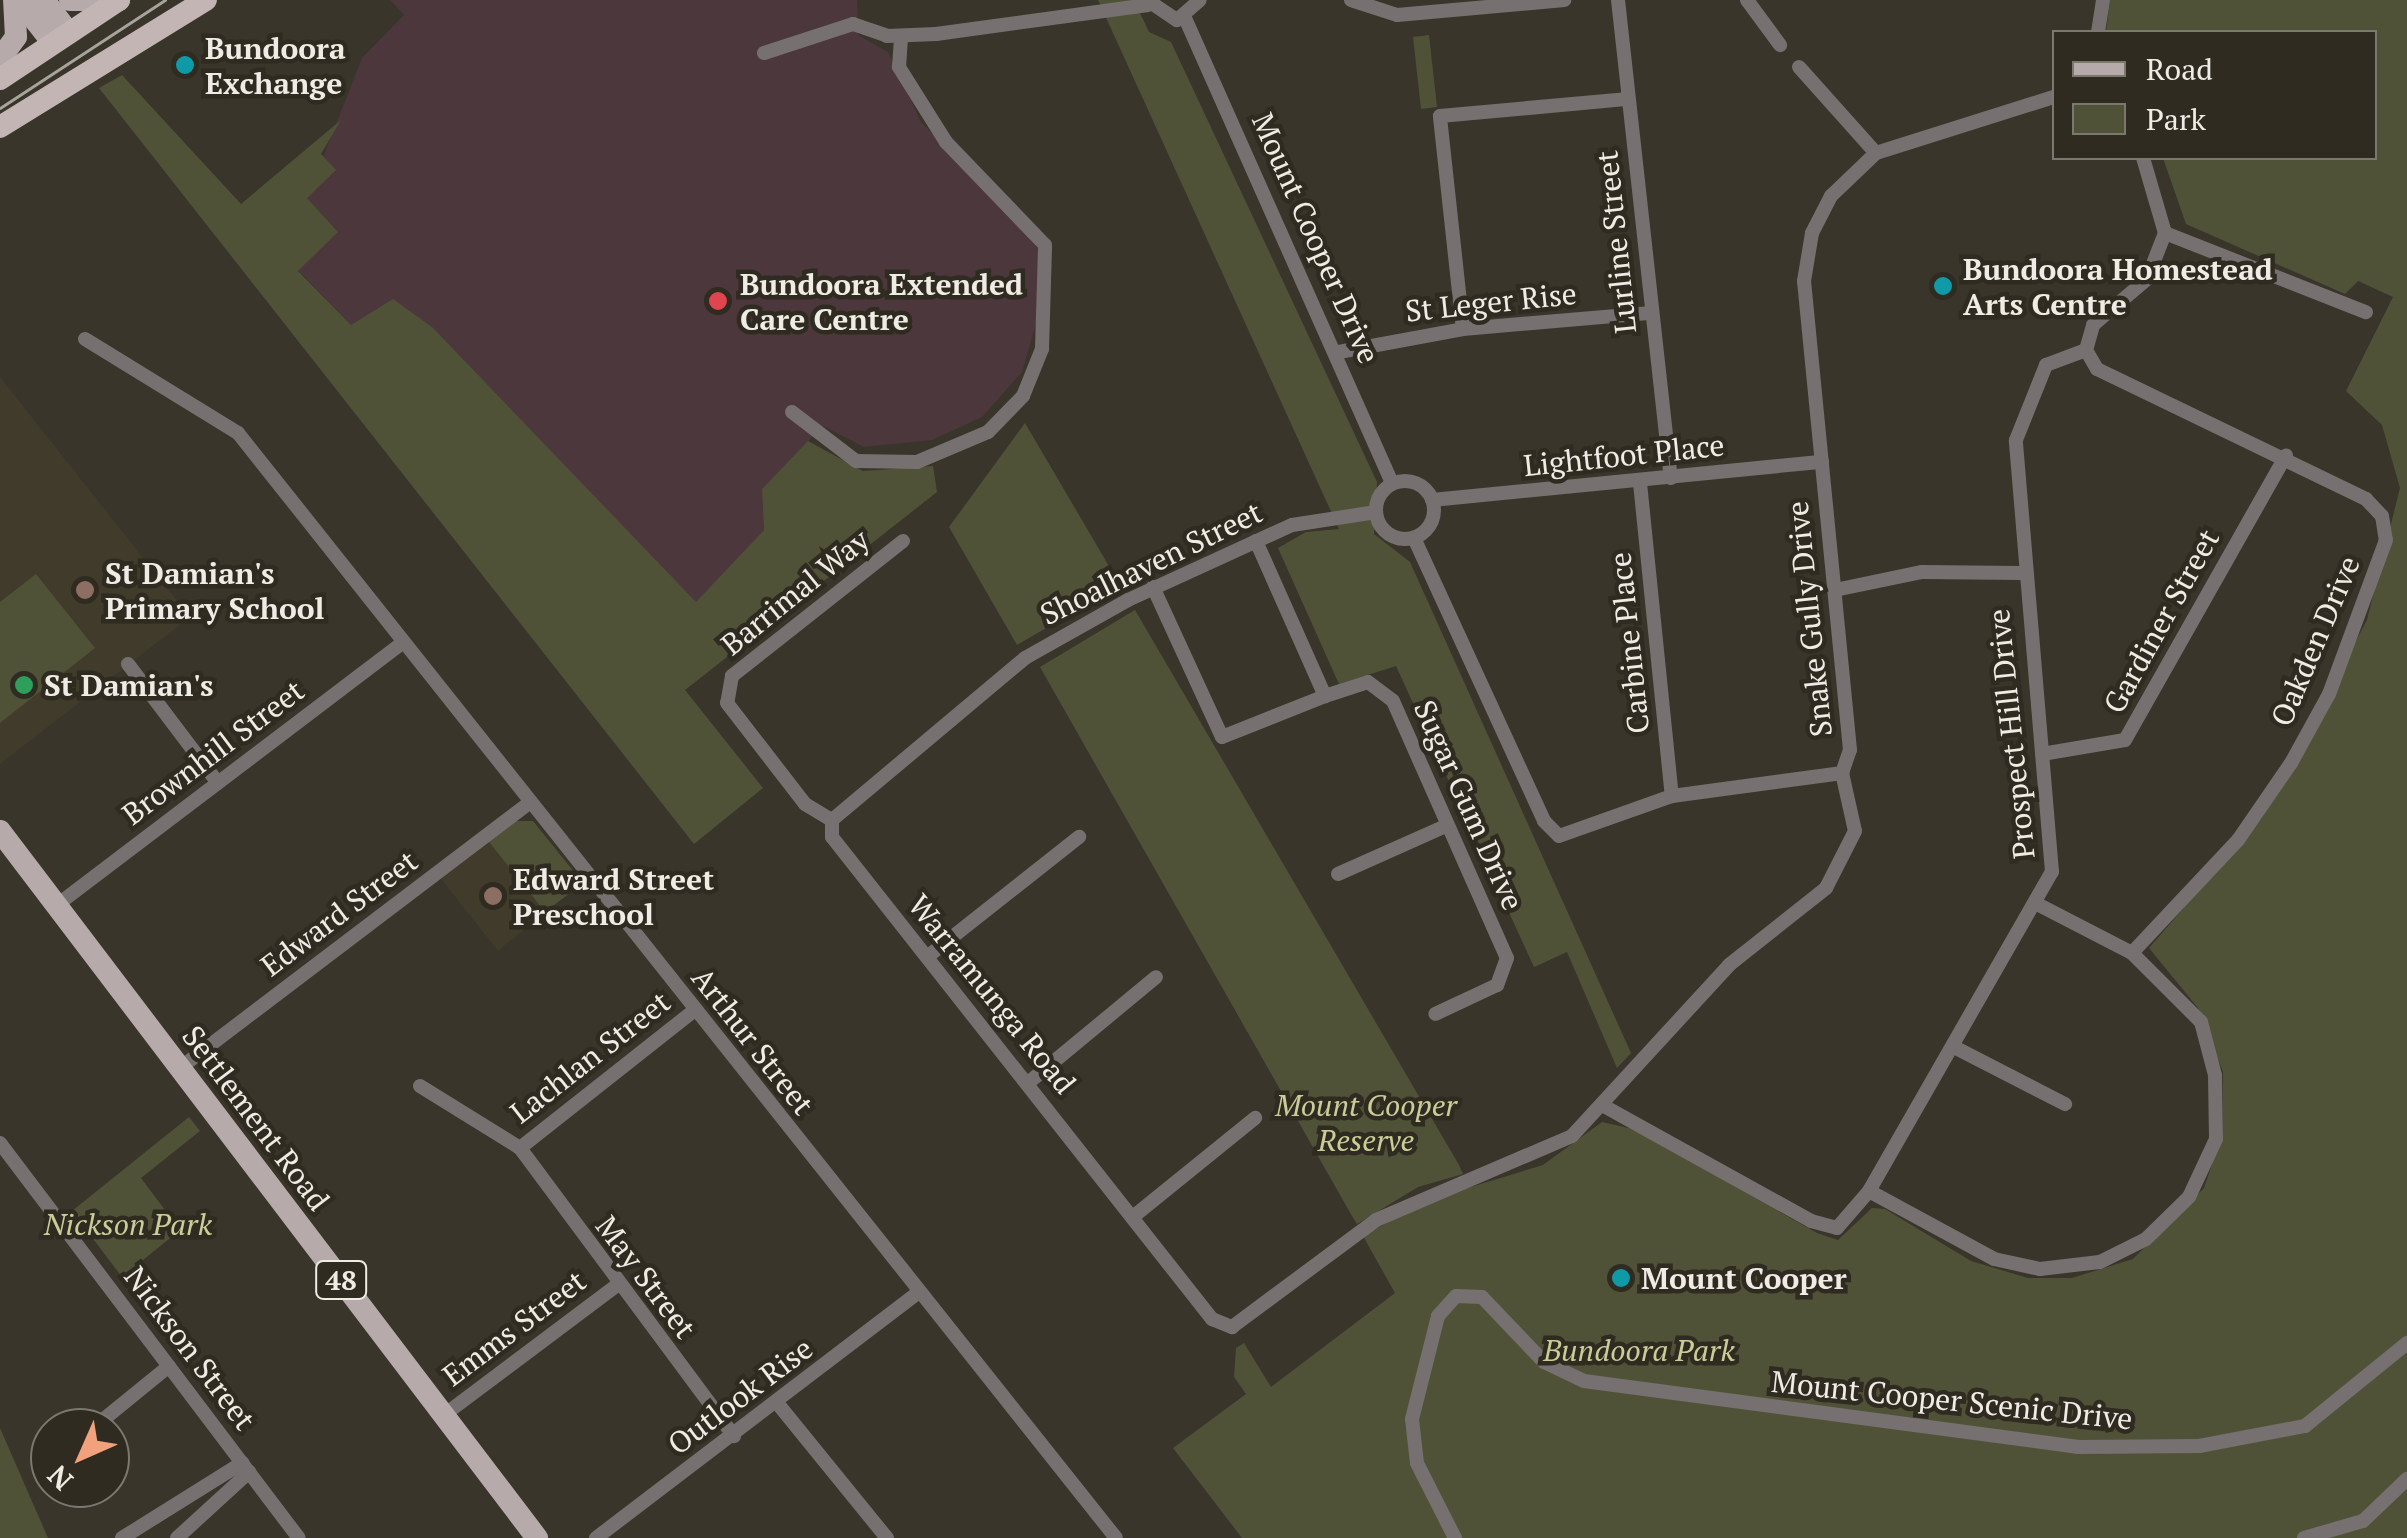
<!DOCTYPE html>
<html>
<head>
<meta charset="utf-8">
<style>
	body { margin:0 }
	#map { position:relative; width:2407px; height:1538px; overflow:hidden; background:#39352b; font-family:"PT Serif",serif }
	div>[style] { position:absolute }
	[style*='--x'] { left:calc(var(--x)*1px); top:calc(var(--y)*1px); width:calc(var(--w)*1px); rotate:calc(var(--a)*1deg) }
	.built>* { inset:0; background:#403b2a }
	.medical>* { inset:0; background:#4b373c }
	.green>* { inset:0; background:#505238 }
	.minor>* { height:14px; margin:-7px; padding:0 7px; transform-origin:7px; border-radius:7px; background:#777070 }
	.minor>.ring { margin:-7px; padding:0; box-sizing:content-box; background:none; border:14px solid #777070; border-radius:50% }
	.primary>* { height:22px; margin:-11px; padding:0 11px; transform-origin:11px; border-radius:11px; background:#b7aaaa }
	.trunk>* { height:22px; margin:-11px; padding:0 11px; transform-origin:11px; border-radius:11px; background:#c4b5b5 }
	.tram>* { height:2.5px; margin:-1.25px; padding:0 1.25px; transform-origin:1.25px; border-radius:1.25px; background:#a7a49c }
	.dots>* { width:28px; height:28px; translate:-50% -50%; box-sizing:border-box; border:5px solid #2f2b21; border-radius:50% }
	span { translate:-50% -50%; white-space:nowrap; text-align:center; line-height:1.15; -webkit-text-stroke:9px #2f2b21; paint-order:stroke }
	.shield-label span { padding:2px 8px; background:#2f2b21; border:2px solid; border-radius:8px; -webkit-text-stroke-width:0 }
	.shield-label { font-size:28px; color:#eeece5; font-weight:700 }
	.poi-label { font-size:30px; color:#eeece5; font-weight:700 }
	.left { translate:0 -50%; text-align:left }
	.street-label { font-size:30px; color:#eeece5 }
	.park-label { font-size:30px; color:#cacd98; font-style:italic }
	.legend { position:absolute; left:2052px; top:30px; width:325px; height:130px; box-sizing:border-box; background:#2f2b21; border:2px solid #7b786f; margin:0; padding:12px 18px; list-style:none; font-size:30px; color:#eeece5 }
	.legend li { display:flex; align-items:center; gap:20px; height:50px }
	.legend b { width:50px; border:2px solid #7b786f }
	.north { position:absolute; left:30px; top:1408px; width:100px; height:100px; box-sizing:border-box; background:#2f2b21; border:2px solid #7b786f; border-radius:50%; rotate:225deg; font-size:28px; font-weight:700; line-height:40px; text-align:center; color:#eeece5 }
	.north::after { content:''; display:block; margin:auto; width:35px; height:45px; background:#f1a17c; clip-path:polygon(50% 0,100% 100%,50% 72%,0 100%) }
</style>
</head>
<body>
<div id="map">
	<div class="built">
		<i style="clip-path:polygon(0 377px,190px 617px,0 764px)"></i>
		<i style="clip-path:polygon(489px 842px,545px 912px,498px 951px,441px 879px)"></i>
	</div>
	<div class="medical">
		<i style="clip-path:polygon(390px 0,857px 0,858px 35px,888px 52px,921px 122px,1029px 230px,1041px 256px,1040px 310px,1022px 372px,982px 417px,932px 440px,864px 447px,823px 426px,762px 489px,764px 530px,696px 603px,597px 503px,351px 325px,298px 270px,338px 232px,307px 198px,362px 58px,404px 15px)"></i>
	</div>
	<div class="green">
		<i style="clip-path:polygon(1098px 0,1134px 0,1149px 32px,1171px 42px,1377px 482px,1374px 534px,1410px 562px,1631px 1053px,1617px 1068px,1567px 952px,1534px 967px,1396px 666px,1339px 684px,1278px 548px,1306px 532px,1339px 529px)"></i>
		<i style="clip-path:polygon(2110px 0,2407px 0,2407px 1538px,1242px 1538px,1173px 1448px,1246px 1394px,1234px 1377px,1236px 1348px,1244px 1343px,1271px 1387px,1395px 1293px,1363px 1236px,1428px 1200px,1543px 1165px,1602px 1122px,1633px 1129px,1817px 1233px,1838px 1240px,1872px 1208px,1885px 1209px,1971px 1261px,2028px 1278px,2072px 1278px,2133px 1259px,2204px 1188px,2223px 1132px,2223px 1072px,2198px 1008px,2149px 948px,2262px 818px,2367px 620px,2400px 488px,2382px 425px,2346px 391px,2393px 297px,2358px 281px,2345px 294px,2186px 224px,2163px 158px,2374px 158px,2374px 32px,2106px 32px)"></i>
		<i style="clip-path:polygon(1429px 35px,1437px 107px,1421px 109px,1413px 37px)"></i>
		<i style="clip-path:polygon(122px 75px,241px 204px,341px 120px,321px 154px,336px 170px,307px 198px,338px 232px,298px 271px,351px 325px,393px 299px,432px 327px,696px 602px,764px 530px,762px 489px,808px 441px,863px 471px,933px 466px,937px 492px,685px 690px,763px 788px,694px 844px,99px 88px)"></i>
		<i style="clip-path:polygon(1025px 423px,1120px 585px,1017px 645px,949px 527px)"></i>
		<i style="clip-path:polygon(36px 574px,95px 648px,0 723px,0 602px)"></i>
		<i style="clip-path:polygon(1135px 610px,1459px 1165px,1463px 1174px,1418px 1187px,1357px 1224px,1352px 1216px,1040px 667px)"></i>
		<i style="clip-path:polygon(515px 821px,533px 821px,583px 883px,545px 912px,489px 842px)"></i>
		<i style="clip-path:polygon(189px 1117px,200px 1131px,141px 1178px,180px 1230px,122px 1277px,72px 1211px)"></i>
		<i style="clip-path:polygon(0 1428px,48px 1538px,0 1538px)"></i>
	</div>
	<div class="minor">
		<i style="--x:1147;--y:0;--w:36;--a:34"></i>
		<i style="--x:1177;--y:20;--w:30;--a:-41"></i>
		<i style="--x:1351;--y:0;--w:48;--a:18.1"></i>
		<i style="--x:1397;--y:15;--w:168;--a:-5.1"></i>
		<i style="--x:1618;--y:0;--w:481;--a:83.7"></i>
		<i style="--x:1747;--y:0;--w:56;--a:53.7"></i>
		<i style="--x:1185;--y:18;--w:509;--a:66"></i>
		<i style="--x:2098;--y:32;--w:32;--a:-81"></i>
		<i style="--x:764;--y:53;--w:94;--a:-18"></i>
		<i style="--x:853;--y:24;--w:36;--a:19"></i>
		<i style="--x:887;--y:36;--w:49;--a:-2.3"></i>
		<i style="--x:936;--y:34;--w:214;--a:-7.8"></i>
		<i style="--x:1799;--y:67;--w:115;--a:48.2"></i>
		<i style="--x:2165;--y:233;--w:216;--a:21.5"></i>
		<i style="--x:1463;--y:329;--w:214;--a:-96.2"></i>
		<i style="--x:1440;--y:116;--w:189;--a:-5.2"></i>
		<i style="--x:85;--y:339;--w:180;--a:31.6"></i>
		<i style="--x:238;--y:433;--w:1411;--a:51.53"></i>
		<i style="--x:2086;--y:350;--w:22;--a:60"></i>
		<i style="--x:2097;--y:369;--w:299;--a:25.8"></i>
		<i style="--x:2366;--y:499;--w:23;--a:47"></i>
		<i style="--x:2382;--y:516;--w:24;--a:81"></i>
		<i style="--x:2386;--y:540;--w:164;--a:110.3"></i>
		<i style="--x:2329;--y:694;--w:79;--a:118.8"></i>
		<i style="--x:2291;--y:763;--w:93;--a:124.5"></i>
		<i style="--x:2238;--y:840;--w:155;--a:133.2"></i>
		<i style="--x:2086;--y:350;--w:26;--a:-74"></i>
		<i style="--x:2093;--y:325;--w:71;--a:-40.4"></i>
		<i style="--x:2147;--y:279;--w:49;--a:-68.6"></i>
		<i style="--x:2165;--y:233;--w:78;--a:-106.3"></i>
		<i style="--x:1339;--y:352;--w:126;--a:-10.5"></i>
		<i style="--x:1463;--y:329;--w:189;--a:-4.9"></i>
		<i style="--x:792;--y:412;--w:81;--a:37.4"></i>
		<i style="--x:856;--y:461;--w:61;--a:0.9"></i>
		<i style="--x:917;--y:462;--w:77;--a:-22.9"></i>
		<i style="--x:988;--y:432;--w:50;--a:-45.8"></i>
		<i style="--x:1023;--y:396;--w:51;--a:-68"></i>
		<i style="--x:1042;--y:349;--w:104;--a:-88.3"></i>
		<i style="--x:1045;--y:245;--w:143;--a:-133.9"></i>
		<i style="--x:946;--y:142;--w:89;--a:-122.1"></i>
		<i style="--x:899;--y:67;--w:31;--a:-86"></i>
		<i class="ring" style="left:1376px;top:481px;width:44px;height:44px"></i>
		<i style="--x:1640;--y:483;--w:315;--a:84.2"></i>
		<i style="--x:1432;--y:500;--w:392;--a:-5.6"></i>
		<i style="--x:1414;--y:538;--w:311;--a:65.3"></i>
		<i style="--x:1544;--y:821;--w:21;--a:45"></i>
		<i style="--x:1559;--y:836;--w:120;--a:-19.5"></i>
		<i style="--x:1672;--y:796;--w:172;--a:-7.7"></i>
		<i style="--x:903;--y:541;--w:218;--a:141.7"></i>
		<i style="--x:732;--y:676;--w:27;--a:100"></i>
		<i style="--x:727;--y:703;--w:128;--a:52.3"></i>
		<i style="--x:805;--y:804;--w:31;--a:31"></i>
		<i style="--x:832;--y:820;--w:17;--a:90"></i>
		<i style="--x:832;--y:837;--w:614;--a:51.75"></i>
		<i style="--x:1212;--y:1319;--w:22;--a:22"></i>
		<i style="--x:1232;--y:1327;--w:179;--a:-36.6"></i>
		<i style="--x:1376;--y:1220;--w:213;--a:-23.2"></i>
		<i style="--x:1572;--y:1136;--w:232;--a:-47.4"></i>
		<i style="--x:1729;--y:965;--w:124;--a:-38.4"></i>
		<i style="--x:1826;--y:888;--w:64;--a:-63"></i>
		<i style="--x:1855;--y:831;--w:59;--a:-102.6"></i>
		<i style="--x:1256;--y:541;--w:170;--a:66"></i>
		<i style="--x:1325;--y:696;--w:45;--a:-18"></i>
		<i style="--x:1368;--y:682;--w:31;--a:37"></i>
		<i style="--x:1393;--y:701;--w:281;--a:66.1"></i>
		<i style="--x:1507;--y:958;--w:29;--a:110"></i>
		<i style="--x:1497;--y:985;--w:68;--a:154.9"></i>
		<i style="--x:1153;--y:587;--w:165;--a:65.3"></i>
		<i style="--x:1222;--y:737;--w:111;--a:-21.7"></i>
		<i style="--x:1835;--y:590;--w:89;--a:-11.7"></i>
		<i style="--x:1922;--y:572;--w:99;--a:0.6"></i>
		<i style="--x:128;--y:664;--w:149;--a:52.9"></i>
		<i style="--x:2042;--y:754;--w:84;--a:-9.6"></i>
		<i style="--x:2125;--y:740;--w:327;--a:-60.5"></i>
		<i style="--x:1842;--y:773;--w:24;--a:-71"></i>
		<i style="--x:1850;--y:750;--w:471;--a:-95.6"></i>
		<i style="--x:1804;--y:281;--w:49;--a:-80.5"></i>
		<i style="--x:1812;--y:233;--w:42;--a:-62.8"></i>
		<i style="--x:1831;--y:196;--w:62;--a:-43.7"></i>
		<i style="--x:1876;--y:153;--w:187;--a:-17.5"></i>
		<i style="--x:832;--y:820;--w:252;--a:-40"></i>
		<i style="--x:1025;--y:658;--w:118;--a:-29.4"></i>
		<i style="--x:1128;--y:600;--w:180;--a:-24.6"></i>
		<i style="--x:1292;--y:525;--w:85;--a:-8.8"></i>
		<i style="--x:1338;--y:874;--w:120;--a:-24"></i>
		<i style="--x:57;--y:905;--w:435;--a:-37.2"></i>
		<i style="--x:927;--y:957;--w:194;--a:-38.3"></i>
		<i style="--x:1954;--y:1047;--w:125;--a:27.2"></i>
		<i style="--x:180;--y:1068;--w:440;--a:-37.2"></i>
		<i style="--x:1028;--y:1083;--w:166;--a:-39.6"></i>
		<i style="--x:420;--y:1086;--w:118;--a:31.8"></i>
		<i style="--x:1602;--y:1105;--w:239;--a:29"></i>
		<i style="--x:1811;--y:1221;--w:27;--a:15"></i>
		<i style="--x:1837;--y:1228;--w:49;--a:-49.1"></i>
		<i style="--x:1869;--y:1191;--w:368;--a:-60.2"></i>
		<i style="--x:2052;--y:872;--w:433;--a:-94.8"></i>
		<i style="--x:2016;--y:440;--w:81;--a:-68.2"></i>
		<i style="--x:2046;--y:365;--w:43;--a:-20.6"></i>
		<i style="--x:0;--y:1143;--w:495;--a:52.9"></i>
		<i style="--x:520;--y:1148;--w:359;--a:53.4"></i>
		<i style="--x:520;--y:1148;--w:224;--a:-38.3"></i>
		<i style="--x:1869;--y:1191;--w:142;--a:28.5"></i>
		<i style="--x:1994;--y:1259;--w:47;--a:12.3"></i>
		<i style="--x:2040;--y:1269;--w:60;--a:-6.7"></i>
		<i style="--x:2100;--y:1262;--w:51;--a:-26.6"></i>
		<i style="--x:2146;--y:1239;--w:60;--a:-44.3"></i>
		<i style="--x:2189;--y:1197;--w:64;--a:-65"></i>
		<i style="--x:2216;--y:1139;--w:64;--a:-90.9"></i>
		<i style="--x:2215;--y:1075;--w:55;--a:-104.8"></i>
		<i style="--x:2201;--y:1022;--w:98;--a:-135"></i>
		<i style="--x:2132;--y:953;--w:109;--a:-152.7"></i>
		<i style="--x:1134;--y:1216;--w:156;--a:-39"></i>
		<i style="--x:778;--y:1404;--w:173;--a:50.9"></i>
		<i style="--x:444;--y:1415;--w:216;--a:-36.9"></i>
		<i style="--x:93;--y:1428;--w:98;--a:-39.2"></i>
		<i style="--x:122;--y:1538;--w:142;--a:-32"></i>
		<i style="--x:177;--y:1538;--w:98;--a:-42.5"></i>
		<i style="--x:596;--y:1538;--w:402;--a:-37.3"></i>
		<i style="--x:1455;--y:1538;--w:84;--a:-116.9"></i>
		<i style="--x:1417;--y:1463;--w:44;--a:-96.5"></i>
		<i style="--x:1412;--y:1419;--w:106;--a:-75.8"></i>
		<i style="--x:1438;--y:1316;--w:27;--a:-48"></i>
		<i style="--x:1456;--y:1296;--w:26;--a:2"></i>
		<i style="--x:1482;--y:1297;--w:90;--a:46.4"></i>
		<i style="--x:1544;--y:1362;--w:44;--a:25.4"></i>
		<i style="--x:1584;--y:1381;--w:499;--a:7.6"></i>
		<i style="--x:2079;--y:1447;--w:120;--a:-0.5"></i>
		<i style="--x:2199;--y:1446;--w:108;--a:-10.7"></i>
		<i style="--x:2305;--y:1426;--w:132;--a:-39.1"></i>
		<i style="--x:2304;--y:1538;--w:61;--a:-16.1"></i>
		<i style="--x:2363;--y:1521;--w:61;--a:-43.7"></i>
	</div>
	<div class="primary">
		<i style="--x:19;--y:0;--w:55;--a:51.7"></i>
		<i style="--x:44;--y:0;--w:41;--a:52.9"></i>
		<i style="--x:70;--y:0;--w:49;--a:0"></i>
		<i style="--x:0;--y:59;--w:27;--a:-54"></i>
		<i style="--x:16;--y:37;--w:37;--a:-93"></i>
		<i style="--x:0;--y:831;--w:888;--a:52.78"></i>
	</div>
	<div class="trunk">
		<i style="--x:0;--y:79;--w:143;--a:-33.6"></i>
		<i style="--x:0;--y:127;--w:242;--a:-31.7"></i>
	</div>
	<div class="tram">
		<i style="--x:0;--y:108;--w:197;--a:-33.2"></i>
	</div>
	<div class="dots">
		<i style="left:185px;top:65px;background:#0f9aa8"></i>
		<i style="left:1943px;top:286px;background:#0f9aa8"></i>
		<i style="left:718px;top:301px;background:#e0444e"></i>
		<i style="left:85px;top:590px;background:#8d6e63"></i>
		<i style="left:24px;top:685px;background:#2e9e5b"></i>
		<i style="left:493px;top:896px;background:#8d6e63"></i>
		<i style="left:1621px;top:1278px;background:#0f9aa8"></i>
	</div>
	<div class="shield-label">
		<span style="left:341px;top:1280px">48</span>
	</div>
	<div class="poi-label">
		<span class="left" style="left:205px;top:65px">Bundoora<br>Exchange</span>
		<span class="left" style="left:1963px;top:286px">Bundoora Homestead<br>Arts Centre</span>
		<span class="left" style="left:740px;top:301px">Bundoora Extended<br>Care Centre</span>
		<span class="left" style="left:105px;top:590px">St Damian's<br>Primary School</span>
		<span class="left" style="left:44px;top:685px">St Damian's</span>
		<span class="left" style="left:513px;top:896px">Edward Street<br>Preschool</span>
		<span class="left" style="left:1641px;top:1278px">Mount Cooper</span>
	</div>
	<div class="street-label">
		<span style="left:1316px;top:238px;rotate:66deg">Mount Cooper Drive</span>
		<span style="left:1616px;top:242px;rotate:-96deg">Lurline Street</span>
		<span style="left:1491px;top:302px;rotate:-6deg">St Leger Rise</span>
		<span style="left:1624px;top:455px;rotate:-6deg">Lightfoot Place</span>
		<span style="left:1151px;top:563px;rotate:-26deg">Shoalhaven Street</span>
		<span style="left:795px;top:592px;rotate:-39deg">Barrimal Way</span>
		<span style="left:1809px;top:619px;rotate:-96deg">Snake Gully Drive</span>
		<span style="left:2161px;top:621px;rotate:-61deg">Gardiner Street</span>
		<span style="left:2315px;top:641px;rotate:-67deg">Oakden Drive</span>
		<span style="left:1629px;top:643px;rotate:-96deg">Carbine Place</span>
		<span style="left:2011px;top:734px;rotate:-96deg">Prospect Hill Drive</span>
		<span style="left:213px;top:752px;rotate:-37deg">Brownhill Street</span>
		<span style="left:1469px;top:805px;rotate:66deg">Sugar Gum Drive</span>
		<span style="left:339px;top:913px;rotate:-37deg">Edward Street</span>
		<span style="left:992px;top:994px;rotate:51deg">Warramunga Road</span>
		<span style="left:753px;top:1041px;rotate:52deg">Arthur Street</span>
		<span style="left:590px;top:1057px;rotate:-38deg">Lachlan Street</span>
		<span style="left:256px;top:1118px;rotate:53deg">Settlement Road</span>
		<span style="left:646px;top:1277px;rotate:53deg">May Street</span>
		<span style="left:514px;top:1328px;rotate:-37deg">Emms Street</span>
		<span style="left:190px;top:1348px;rotate:53deg">Nickson Street</span>
		<span style="left:740px;top:1396px;rotate:-37deg">Outlook Rise</span>
		<span style="left:1952px;top:1400px;rotate:6deg">Mount Cooper Scenic Drive</span>
	</div>
	<div class="park-label">
		<span style="left:1366px;top:1122px">Mount Cooper<br>Reserve</span>
		<span style="left:128px;top:1224px">Nickson Park</span>
		<span style="left:1639px;top:1350px">Bundoora Park</span>
	</div>
	<ul class="legend">
	<li><b style="height:12px;background:#b7aaaa"></b>Road</li>
	<li><b style="height:28px;background:#505238"></b>Park</li>
	</ul>
	<div class="north">N</div>
</div>
</body>
</html>
